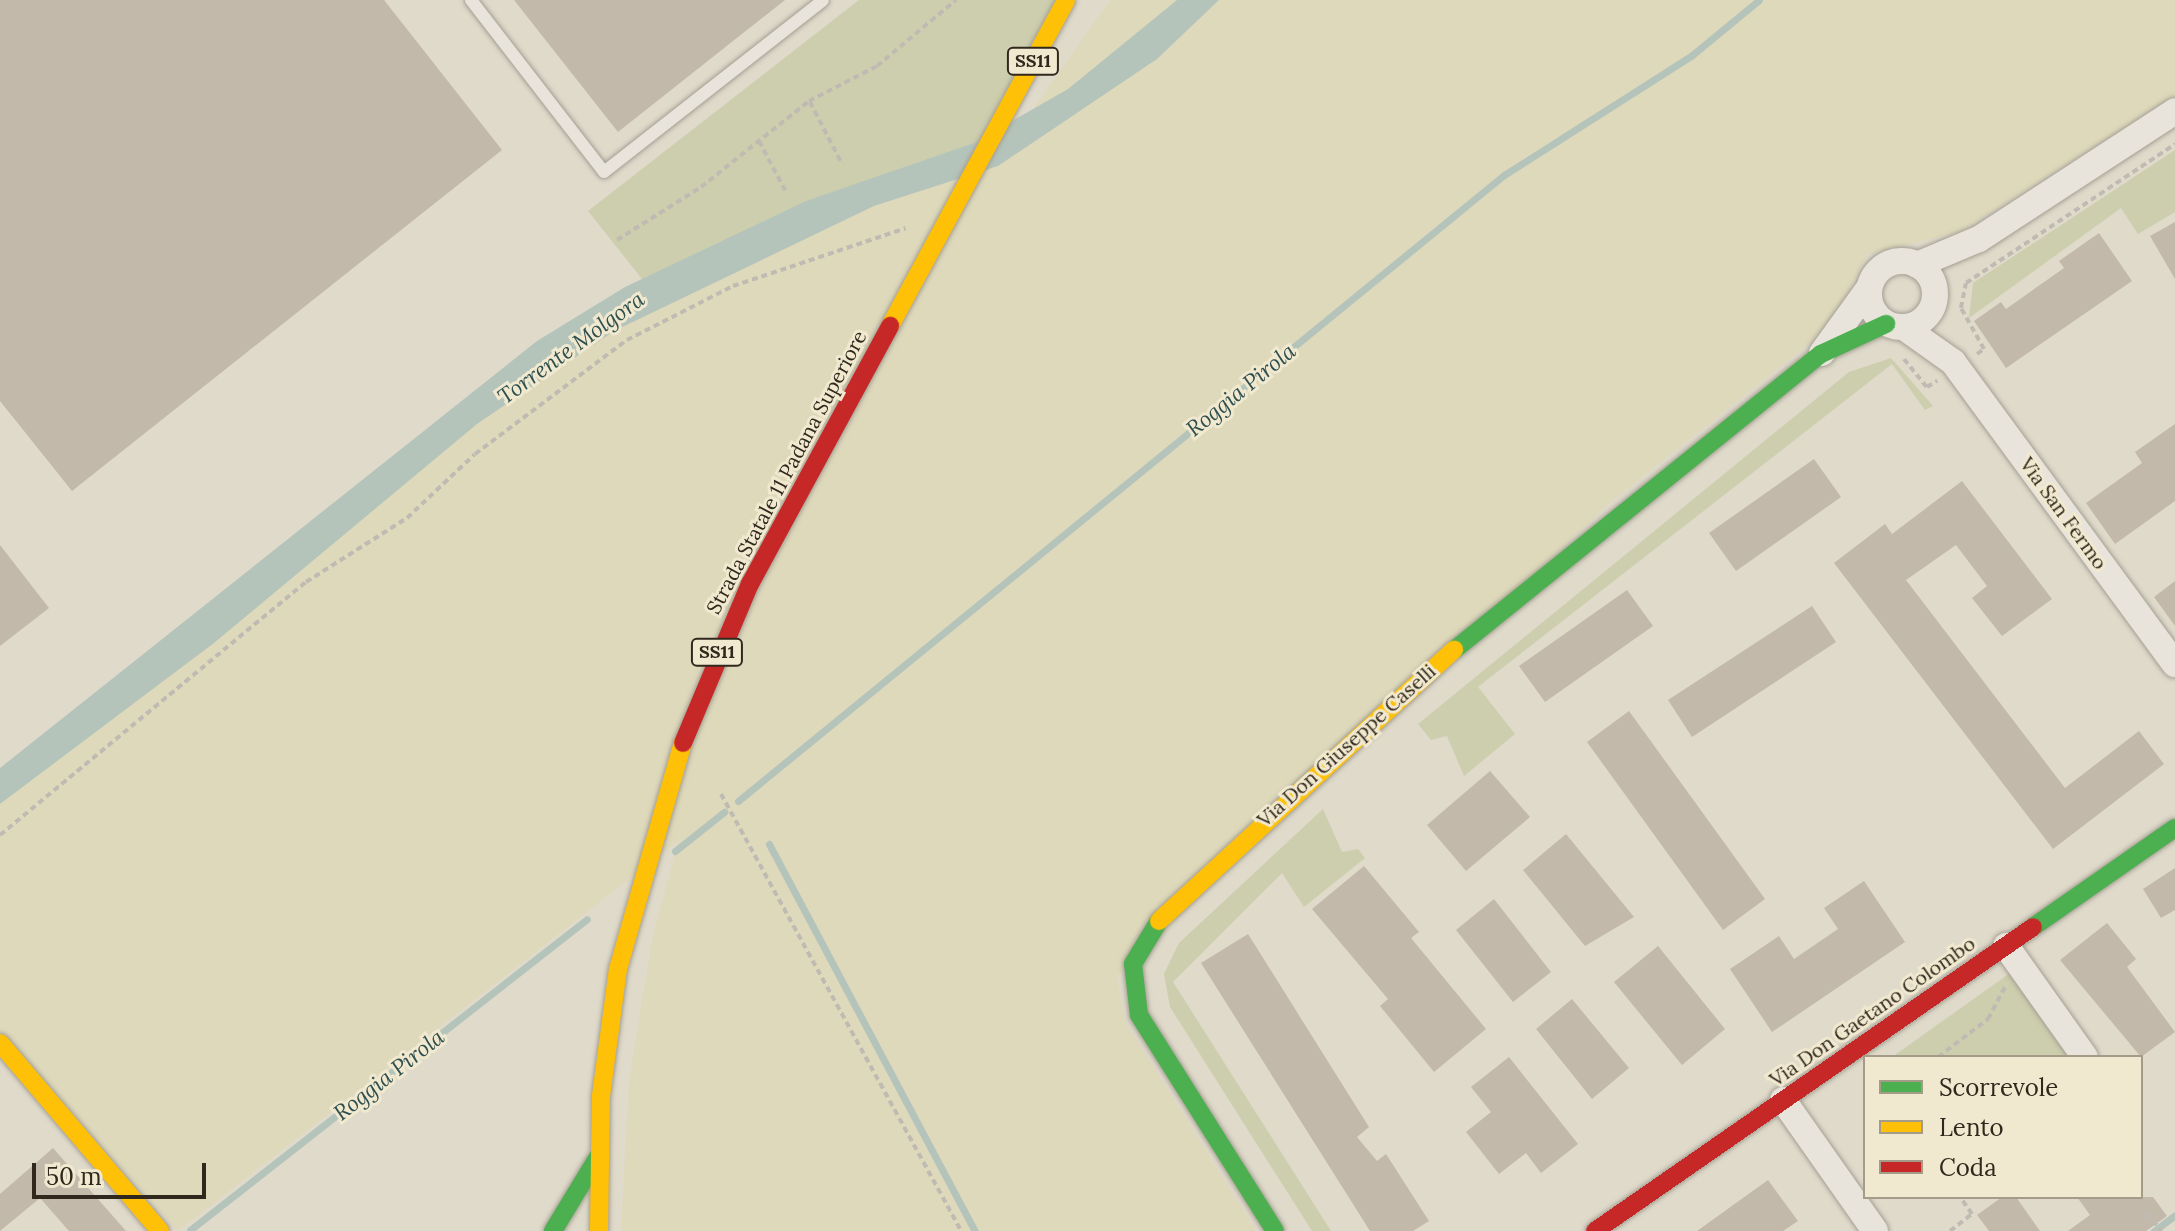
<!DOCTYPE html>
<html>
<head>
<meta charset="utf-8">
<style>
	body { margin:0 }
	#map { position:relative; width:2175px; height:1231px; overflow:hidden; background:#dfdaca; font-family:Lora,serif }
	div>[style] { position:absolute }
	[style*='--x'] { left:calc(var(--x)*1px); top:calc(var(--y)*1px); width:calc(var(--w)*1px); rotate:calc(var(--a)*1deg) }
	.farmland>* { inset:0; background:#ded9bb }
	.green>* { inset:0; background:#cccead }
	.water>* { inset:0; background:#b5c4bb }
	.stream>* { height:7px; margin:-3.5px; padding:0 3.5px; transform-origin:3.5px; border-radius:3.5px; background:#b5c4bb }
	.building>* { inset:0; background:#c2b9ab }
	.path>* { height:4px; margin-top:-2px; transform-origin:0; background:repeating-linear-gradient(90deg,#c0bbb2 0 6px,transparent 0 10px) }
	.roads { filter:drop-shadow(0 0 2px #a49f93) drop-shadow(0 0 2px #a49f93) }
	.lane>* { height:12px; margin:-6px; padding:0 6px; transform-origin:6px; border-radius:6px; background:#e8e4db }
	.street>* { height:26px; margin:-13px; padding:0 13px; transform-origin:13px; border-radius:13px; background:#e8e4db }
	.street>.ring { margin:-13px; padding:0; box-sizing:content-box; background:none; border:26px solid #e8e4db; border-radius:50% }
	.fast>* { height:18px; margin:-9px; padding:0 9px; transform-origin:9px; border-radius:9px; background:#4caf50 }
	.slow>* { height:18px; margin:-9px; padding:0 9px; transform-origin:9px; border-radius:9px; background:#ffc107 }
	.jam>* { height:18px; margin:-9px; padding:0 9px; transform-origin:9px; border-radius:9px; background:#c62828 }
	span { translate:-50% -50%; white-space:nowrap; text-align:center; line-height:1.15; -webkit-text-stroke:6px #f1e9cf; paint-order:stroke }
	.shield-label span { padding:2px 6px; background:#f1e9cf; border:2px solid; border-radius:6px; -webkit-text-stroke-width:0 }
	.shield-label { font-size:18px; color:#31281d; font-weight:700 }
	.street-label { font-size:20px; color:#31281d }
	.water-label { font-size:22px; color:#2e4f4f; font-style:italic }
	.legend { position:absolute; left:1863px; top:1055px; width:280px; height:144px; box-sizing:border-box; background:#f1e9cf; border:2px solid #a49c88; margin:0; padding:10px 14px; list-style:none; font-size:24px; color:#31281d }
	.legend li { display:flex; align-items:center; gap:16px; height:40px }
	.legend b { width:40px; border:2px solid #a49c88 }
	.scale { position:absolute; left:32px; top:1163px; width:174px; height:36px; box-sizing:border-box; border:4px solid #31281d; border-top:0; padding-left:10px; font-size:24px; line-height:28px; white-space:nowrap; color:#31281d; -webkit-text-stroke:6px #f1e9cf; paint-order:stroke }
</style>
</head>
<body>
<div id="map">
	<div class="farmland">
		<i style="clip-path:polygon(1110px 0,2175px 0,2175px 95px,1960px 232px,1867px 254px,1839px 312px,1811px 342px,1608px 504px,1117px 977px,1125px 1022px,1256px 1231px,621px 1231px,629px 1080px,653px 935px,679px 840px,178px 1231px,0 1031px,0 801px,283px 566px,670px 281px,1027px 118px)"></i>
	</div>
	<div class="green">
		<i style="clip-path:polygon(859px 0,1065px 0,982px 151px,654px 294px,588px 211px)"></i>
		<i style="clip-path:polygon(2175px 150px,2175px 212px,2138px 234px,2121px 208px,1969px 318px,1973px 283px)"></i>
		<i style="clip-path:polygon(1891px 358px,1933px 406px,1925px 410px,1892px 364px,1478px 687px,1515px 734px,1464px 776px,1447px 736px,1431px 740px,1418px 724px,1849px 372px)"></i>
		<i style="clip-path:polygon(1323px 809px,1342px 852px,1358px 849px,1365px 858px,1304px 907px,1282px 873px,1173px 982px,1331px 1231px,1312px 1231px,1170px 1007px,1164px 974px,1179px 943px)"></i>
		<i style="clip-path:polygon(2020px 966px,2085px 1057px,1892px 1057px)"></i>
	</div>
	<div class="water">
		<i style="clip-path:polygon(1177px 0,1219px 0,1157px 59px,998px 166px,874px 206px,614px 331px,477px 424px,214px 643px,0 804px,0 768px,537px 341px,625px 287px,806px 201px,974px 143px,1068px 89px)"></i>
	</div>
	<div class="stream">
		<i style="--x:738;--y:801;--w:989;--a:-39.26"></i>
		<i style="--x:1504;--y:175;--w:222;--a:-32.5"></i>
		<i style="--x:1691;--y:56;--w:88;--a:-39.5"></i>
		<i style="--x:769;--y:844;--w:438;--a:62"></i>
		<i style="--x:675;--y:851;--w:63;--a:-38.5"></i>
		<i style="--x:190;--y:1230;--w:504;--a:-38.07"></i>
		<i style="--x:2154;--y:1231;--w:26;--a:-37"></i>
	</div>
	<div class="building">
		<i style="clip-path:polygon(0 0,384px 0,502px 150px,72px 491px,0 401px)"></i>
		<i style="clip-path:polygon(514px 0,785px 0,618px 132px)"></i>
		<i style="clip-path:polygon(2175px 222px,2175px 279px,2150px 236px)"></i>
		<i style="clip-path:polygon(2099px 233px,2132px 281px,2006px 368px,1974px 321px,2001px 302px,2006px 309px,2064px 268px,2059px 261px)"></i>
		<i style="clip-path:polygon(2175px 424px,2175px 501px,2115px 544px,2086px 503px,2142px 463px,2135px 452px)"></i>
		<i style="clip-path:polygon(1814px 459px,1841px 497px,1736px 571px,1709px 533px)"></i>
		<i style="clip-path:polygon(1962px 481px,2052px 599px,2002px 636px,1972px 598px,1987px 586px,1956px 545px,1906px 580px,2065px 788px,2139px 731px,2164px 764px,2053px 849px,1834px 563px,1885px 524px,1892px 534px)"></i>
		<i style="clip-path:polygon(0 545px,49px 608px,0 646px)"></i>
		<i style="clip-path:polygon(2175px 581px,2175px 626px,2154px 597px)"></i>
		<i style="clip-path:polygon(1627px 590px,1653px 626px,1545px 702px,1519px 666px)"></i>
		<i style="clip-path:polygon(1812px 606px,1836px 642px,1692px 737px,1668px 700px)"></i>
		<i style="clip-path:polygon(1629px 711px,1765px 899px,1723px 930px,1587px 742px)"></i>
		<i style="clip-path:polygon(1490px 771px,1530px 817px,1466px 871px,1427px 825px)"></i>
		<i style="clip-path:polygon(1566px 834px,1634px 917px,1585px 946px,1523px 870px)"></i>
		<i style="clip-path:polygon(1364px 866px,1419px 932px,1411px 938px,1486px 1029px,1434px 1072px,1380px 1006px,1388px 999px,1312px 909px)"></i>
		<i style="clip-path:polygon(2175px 868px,2175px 910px,2161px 918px,2143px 889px)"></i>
		<i style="clip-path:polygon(1864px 881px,1905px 942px,1772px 1032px,1730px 969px,1779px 936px,1794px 959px,1838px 929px,1824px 908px)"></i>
		<i style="clip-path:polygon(1494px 899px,1551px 972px,1513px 1002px,1456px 930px)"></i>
		<i style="clip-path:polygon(2107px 923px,2136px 959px,2127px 967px,2175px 1032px,2141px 1057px,2060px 960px)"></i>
		<i style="clip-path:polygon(1248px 934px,1369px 1127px,1357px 1137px,1377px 1161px,1386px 1154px,1429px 1221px,1413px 1231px,1370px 1231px,1201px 963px)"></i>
		<i style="clip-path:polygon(1658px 946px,1725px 1029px,1682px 1065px,1614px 982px)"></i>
		<i style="clip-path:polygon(1572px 999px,1629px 1068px,1592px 1099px,1536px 1029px)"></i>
		<i style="clip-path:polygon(1509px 1057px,1578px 1144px,1541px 1173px,1526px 1153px,1499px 1174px,1466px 1132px,1491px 1112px,1471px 1087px)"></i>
		<i style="clip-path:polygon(53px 1148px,126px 1231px,69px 1231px,40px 1198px,0 1231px,0 1194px)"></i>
		<i style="clip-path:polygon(1768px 1180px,1798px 1221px,1783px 1231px,1697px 1231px)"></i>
		<i style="clip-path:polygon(2002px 1197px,2016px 1197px,2040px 1231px,1989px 1231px,1977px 1215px)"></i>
		<i style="clip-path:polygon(2077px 1197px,2153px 1197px,2167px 1216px,2146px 1231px,2068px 1231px,2090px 1215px)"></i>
	</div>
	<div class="path">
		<i style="--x:810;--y:102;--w:70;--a:62.7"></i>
		<i style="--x:759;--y:141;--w:58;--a:62.1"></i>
		<i style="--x:617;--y:240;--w:99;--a:-32.2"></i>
		<i style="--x:701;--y:187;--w:138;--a:-38.5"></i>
		<i style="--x:809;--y:101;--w:76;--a:-27.2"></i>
		<i style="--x:877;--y:66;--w:103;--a:-39.9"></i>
		<i style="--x:1977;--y:354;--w:9;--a:-36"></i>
		<i style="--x:1984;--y:349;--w:47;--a:-119.3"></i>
		<i style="--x:1961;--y:308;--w:25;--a:-79"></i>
		<i style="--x:1966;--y:283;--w:251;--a:-33.6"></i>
		<i style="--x:1904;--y:359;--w:36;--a:51"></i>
		<i style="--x:1927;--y:387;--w:12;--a:-31"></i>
		<i style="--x:721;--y:794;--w:499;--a:61.2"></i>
		<i style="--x:0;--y:835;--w:397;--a:-39.6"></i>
		<i style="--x:306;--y:582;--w:120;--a:-32.4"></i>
		<i style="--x:407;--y:518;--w:93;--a:-43.3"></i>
		<i style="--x:475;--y:454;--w:190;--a:-36.9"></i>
		<i style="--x:627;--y:340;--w:119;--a:-27"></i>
		<i style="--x:733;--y:286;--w:182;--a:-18.5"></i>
		<i style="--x:1938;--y:1057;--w:63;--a:-37.2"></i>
		<i style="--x:1988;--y:1019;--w:38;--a:-62"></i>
		<i style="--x:2147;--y:1212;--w:24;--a:54"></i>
		<i style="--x:1950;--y:1231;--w:28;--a:-38"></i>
		<i style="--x:1972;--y:1214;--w:21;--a:-125"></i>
	</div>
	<div class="roads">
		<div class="lane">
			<i style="--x:471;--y:0;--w:217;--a:52.3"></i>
			<i style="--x:604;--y:172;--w:278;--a:-38.1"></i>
		</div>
		<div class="street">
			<i class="ring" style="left:1869px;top:261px;width:40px;height:40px"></i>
			<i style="--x:1917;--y:265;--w:67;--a:-22.8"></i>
			<i style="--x:1979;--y:239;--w:234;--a:-33.1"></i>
			<i style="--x:1905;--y:328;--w:59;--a:35.3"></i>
			<i style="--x:1953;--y:362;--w:375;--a:53.7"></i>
			<i style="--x:1822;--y:353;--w:80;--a:-54.1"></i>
			<i style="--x:2006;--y:946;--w:136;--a:54.6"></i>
			<i style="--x:1783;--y:1100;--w:160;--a:54.9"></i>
		</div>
		<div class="fast">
			<i style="--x:1454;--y:650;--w:471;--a:-38.9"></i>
			<i style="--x:1821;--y:354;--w:72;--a:-24.8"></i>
			<i style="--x:1159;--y:921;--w:50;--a:121.2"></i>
			<i style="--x:1133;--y:964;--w:51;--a:83.3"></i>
			<i style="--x:1139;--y:1015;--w:255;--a:57.8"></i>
			<i style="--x:2033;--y:927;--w:173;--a:-34.9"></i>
			<i style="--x:553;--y:1231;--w:87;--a:-58.7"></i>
		</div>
		<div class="slow">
			<i style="--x:890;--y:326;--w:370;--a:-61.6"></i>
			<i style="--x:1159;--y:921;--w:401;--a:-42.6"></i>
			<i style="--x:0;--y:1043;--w:247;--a:49.6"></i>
			<i style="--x:599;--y:1231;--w:135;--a:-89.2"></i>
			<i style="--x:601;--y:1096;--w:128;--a:-82.4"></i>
			<i style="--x:618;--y:969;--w:235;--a:-74"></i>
		</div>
		<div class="jam">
			<i style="--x:683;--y:743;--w:173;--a:-67.2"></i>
			<i style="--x:750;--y:584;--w:294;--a:-61.5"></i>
			<i style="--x:1595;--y:1231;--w:533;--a:-34.76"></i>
		</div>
	</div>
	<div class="shield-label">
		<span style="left:1033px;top:61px">SS11</span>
		<span style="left:717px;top:652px">SS11</span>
	</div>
	<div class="street-label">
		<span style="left:786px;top:472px;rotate:-62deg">Strada Statale 11 Padana Superiore</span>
		<span style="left:2064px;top:513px;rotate:54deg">Via San Fermo</span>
		<span style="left:1346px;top:745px;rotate:-42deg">Via Don Giuseppe Caselli</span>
		<span style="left:1872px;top:1011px;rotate:-35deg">Via Don Gaetano Colombo</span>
	</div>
	<div class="water-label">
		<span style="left:571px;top:348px;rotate:-36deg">Torrente Molgora</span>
		<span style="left:1241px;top:390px;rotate:-39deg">Roggia Pirola</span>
		<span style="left:389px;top:1075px;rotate:-38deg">Roggia Pirola</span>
	</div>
	<ul class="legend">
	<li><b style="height:10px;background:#4caf50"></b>Scorrevole</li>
	<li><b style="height:10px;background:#ffc107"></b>Lento</li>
	<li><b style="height:10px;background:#c62828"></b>Coda</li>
	</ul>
	<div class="scale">50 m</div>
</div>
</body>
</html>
